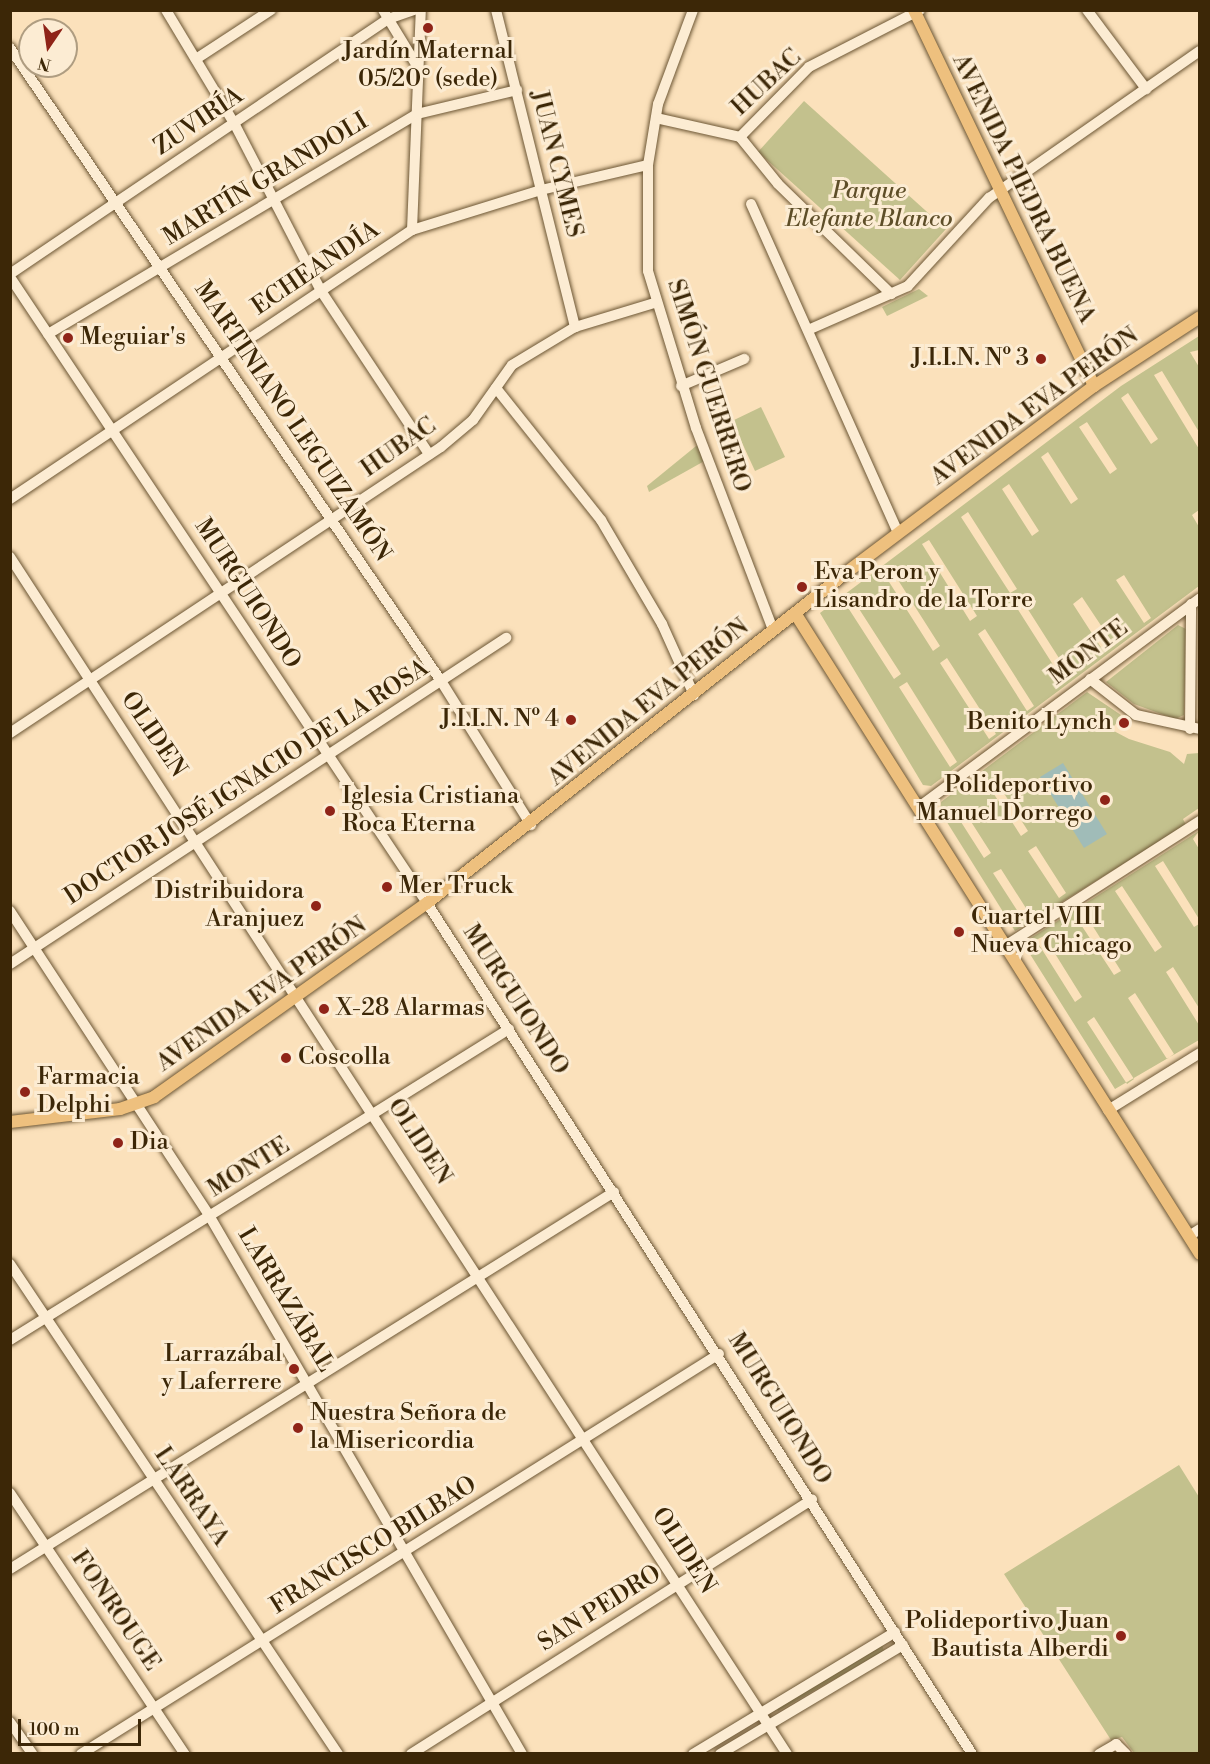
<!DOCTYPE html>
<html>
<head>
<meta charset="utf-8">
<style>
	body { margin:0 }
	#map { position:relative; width:1210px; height:1764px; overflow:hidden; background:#fbe1bb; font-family:"Libre Bodoni",serif }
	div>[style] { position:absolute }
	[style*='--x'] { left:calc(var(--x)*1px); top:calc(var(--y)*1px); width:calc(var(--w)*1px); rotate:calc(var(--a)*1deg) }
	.green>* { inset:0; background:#c3c18d }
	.water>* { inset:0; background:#a0bcb8 }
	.roads { filter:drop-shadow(0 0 2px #6c5634) drop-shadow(0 0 2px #6c5634) }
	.minor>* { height:10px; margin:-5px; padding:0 5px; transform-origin:5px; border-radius:5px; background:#fcecd3 }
	.major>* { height:12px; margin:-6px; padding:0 6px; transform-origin:6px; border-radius:6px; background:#eec07e }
	.dots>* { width:16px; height:16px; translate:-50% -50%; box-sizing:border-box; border:3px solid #fcecd3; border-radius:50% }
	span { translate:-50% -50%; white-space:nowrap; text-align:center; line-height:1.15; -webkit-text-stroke:6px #fcecd3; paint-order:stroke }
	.poi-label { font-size:24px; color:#3c2707 }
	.left { translate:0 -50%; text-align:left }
	.right { translate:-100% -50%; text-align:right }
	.street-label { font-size:24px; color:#3c2707 }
	.park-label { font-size:24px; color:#5e4e28; font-style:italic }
	.frame { position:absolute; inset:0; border:12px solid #3c2707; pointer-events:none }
	.north { position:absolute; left:18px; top:18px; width:60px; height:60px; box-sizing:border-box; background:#fcecd3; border:2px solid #af9d81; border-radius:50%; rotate:193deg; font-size:16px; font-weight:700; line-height:24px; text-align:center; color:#3c2707 }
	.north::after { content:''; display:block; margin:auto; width:21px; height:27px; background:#8f2418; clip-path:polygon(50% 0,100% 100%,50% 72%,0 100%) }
	.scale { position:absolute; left:18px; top:1719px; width:123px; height:27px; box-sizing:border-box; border:3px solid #3c2707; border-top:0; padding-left:8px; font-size:18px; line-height:21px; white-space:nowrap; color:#3c2707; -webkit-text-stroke:4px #fcecd3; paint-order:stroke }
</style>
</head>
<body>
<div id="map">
	<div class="green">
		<i style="clip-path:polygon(804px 101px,946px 229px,900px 280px,758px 152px)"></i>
		<i style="clip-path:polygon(919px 289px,928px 296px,887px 316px,882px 307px)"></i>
		<i style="clip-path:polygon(evenodd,1199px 336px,1199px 350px,1190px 352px,1199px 367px,1199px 432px,1162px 371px,1154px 375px,1199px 449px,1199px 510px,1192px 515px,1199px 527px,1199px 586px,931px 786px,923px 785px,820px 613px,1121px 386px,1199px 336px,1128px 393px,1158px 439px,1151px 444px,1121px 398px,1128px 393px,1199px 336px,1087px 422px,1117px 469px,1110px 474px,1079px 427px,1087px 422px,1199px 336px,1048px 452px,1078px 499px,1071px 504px,1041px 457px,1048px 452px,1199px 336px,1009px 484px,1039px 531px,1032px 536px,1002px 489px,1009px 484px,1199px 336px,968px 512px,1017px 589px,1010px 593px,961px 517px,968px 512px,1199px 336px,929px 540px,977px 616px,970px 621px,922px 544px,929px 540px,1199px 336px,891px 569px,940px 646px,933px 651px,884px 574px,891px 569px,1199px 336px,1124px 575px,1151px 618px,1144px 623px,1116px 580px,1124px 575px,1199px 336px,1082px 597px,1114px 645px,1104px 652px,1073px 604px,1082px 597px,1199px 336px,852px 598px,901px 674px,894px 679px,845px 603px,852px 598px,1199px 336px,1022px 600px,1071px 677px,1064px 682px,1015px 605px,1022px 600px,1199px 336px,985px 629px,1034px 706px,1027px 711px,978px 634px,985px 629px,1199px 336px,947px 658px,996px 734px,989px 739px,940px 663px,947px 658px,1199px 336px,907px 682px,957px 762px,950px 767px,899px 687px,907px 682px)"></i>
		<i style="clip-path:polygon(761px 407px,785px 457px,755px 471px,732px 421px)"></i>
		<i style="clip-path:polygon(701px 442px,708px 459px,649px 492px,647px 486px)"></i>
		<i style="clip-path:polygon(1178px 625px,1186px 629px,1184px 715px,1175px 719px,1134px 704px,1106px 682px)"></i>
		<i style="clip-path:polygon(evenodd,1087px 692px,1121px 715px,1112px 730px,1129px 739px,1170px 752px,1184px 764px,1187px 754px,1199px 753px,1199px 808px,1183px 819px,1186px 825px,1015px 931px,940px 811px,941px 802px,1087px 692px,998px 784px,1028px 831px,1021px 836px,990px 788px,998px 784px,1087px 692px,961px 806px,991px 853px,984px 858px,954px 811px,961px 806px,1087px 692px,1036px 846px,1066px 893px,1059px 898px,1028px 851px,1036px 846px,1087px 692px,1001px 869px,1031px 916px,1024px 921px,993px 873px,1001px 869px)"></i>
		<i style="clip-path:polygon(evenodd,1199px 831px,1193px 839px,1199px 849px,1199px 919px,1163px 861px,1155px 866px,1194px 927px,1199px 924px,1199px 1008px,1173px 967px,1166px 972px,1199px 1025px,1199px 1040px,1115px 1089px,1023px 943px,1199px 831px,1122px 886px,1162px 947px,1155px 952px,1115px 891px,1122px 886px,1199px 831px,1082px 909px,1121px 971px,1114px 975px,1074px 914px,1082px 909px,1199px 831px,1044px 936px,1082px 997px,1075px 1002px,1036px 940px,1044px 936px,1199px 831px,1135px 993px,1174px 1054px,1167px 1059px,1128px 998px,1135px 993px,1199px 831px,1094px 1017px,1134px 1079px,1127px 1084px,1087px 1022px,1094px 1017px)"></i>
		<i style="clip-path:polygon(1179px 1465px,1199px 1497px,1199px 1753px,1134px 1753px,1122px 1737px,1111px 1740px,1004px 1574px)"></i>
		<i style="clip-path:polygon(882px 1645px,884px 1651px,778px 1711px,777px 1708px)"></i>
	</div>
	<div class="water">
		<i style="clip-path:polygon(1063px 763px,1107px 834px,1084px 848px,1040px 777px)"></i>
	</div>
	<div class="roads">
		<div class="minor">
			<i style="--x:166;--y:10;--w:132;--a:59"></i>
			<i style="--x:234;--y:123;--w:189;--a:62.6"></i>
			<i style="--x:321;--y:291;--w:196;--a:56.5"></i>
			<i style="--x:383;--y:10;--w:66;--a:58.7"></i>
			<i style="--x:496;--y:10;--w:327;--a:76"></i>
			<i style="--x:693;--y:10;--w:100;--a:110.4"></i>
			<i style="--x:658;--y:104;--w:62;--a:99.3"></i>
			<i style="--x:648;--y:165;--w:106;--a:90"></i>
			<i style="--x:648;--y:271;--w:164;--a:73"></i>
			<i style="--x:696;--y:428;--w:216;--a:69.1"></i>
			<i style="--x:1087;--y:10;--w:99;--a:53.2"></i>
			<i style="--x:10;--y:48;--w:766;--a:55.75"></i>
			<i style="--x:441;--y:681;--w:170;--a:58"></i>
			<i style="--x:196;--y:59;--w:90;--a:-33.2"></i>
			<i style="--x:656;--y:118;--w:86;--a:12.7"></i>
			<i style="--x:740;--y:137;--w:98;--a:-45.4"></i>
			<i style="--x:809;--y:67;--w:125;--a:-27.2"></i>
			<i style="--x:740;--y:137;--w:60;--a:51"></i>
			<i style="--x:778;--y:184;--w:158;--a:44.2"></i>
			<i style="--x:751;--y:204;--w:360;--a:65.9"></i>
			<i style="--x:412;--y:230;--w:220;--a:-87.7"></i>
			<i style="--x:10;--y:274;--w:456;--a:-34"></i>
			<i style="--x:388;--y:19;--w:28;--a:-19"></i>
			<i style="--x:10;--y:277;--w:752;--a:56.33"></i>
			<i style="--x:427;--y:903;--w:1011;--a:57.36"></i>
			<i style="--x:808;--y:330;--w:109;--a:-23.7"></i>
			<i style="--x:908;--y:286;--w:120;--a:-47.4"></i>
			<i style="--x:989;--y:198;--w:257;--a:-34.9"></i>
			<i style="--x:48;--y:334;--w:430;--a:-30.8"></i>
			<i style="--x:417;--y:114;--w:103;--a:-13.5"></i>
			<i style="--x:681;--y:386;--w:69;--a:-23.2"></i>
			<i style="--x:496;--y:388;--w:169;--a:51.5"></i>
			<i style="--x:601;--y:520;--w:121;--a:59.6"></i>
			<i style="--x:662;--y:624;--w:78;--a:65.7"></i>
			<i style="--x:10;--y:499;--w:484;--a:-33.8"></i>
			<i style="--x:412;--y:230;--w:135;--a:-17.2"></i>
			<i style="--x:541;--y:190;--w:110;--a:-13.2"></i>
			<i style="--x:10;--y:557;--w:1427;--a:57.01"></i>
			<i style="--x:1090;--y:679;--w:58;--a:38"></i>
			<i style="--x:1136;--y:715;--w:66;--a:12.3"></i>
			<i style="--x:1190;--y:729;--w:125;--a:-89.5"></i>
			<i style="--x:10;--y:733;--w:517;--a:-33.57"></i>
			<i style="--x:441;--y:447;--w:42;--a:-40.2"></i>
			<i style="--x:473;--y:420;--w:67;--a:-54.7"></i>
			<i style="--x:512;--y:365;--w:74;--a:-31.1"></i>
			<i style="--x:575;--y:327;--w:83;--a:-16.9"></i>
			<i style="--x:919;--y:807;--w:350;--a:-36.6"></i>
			<i style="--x:10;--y:911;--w:366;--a:56.8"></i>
			<i style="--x:210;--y:1217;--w:621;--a:59.84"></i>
			<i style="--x:1005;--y:946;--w:232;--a:-32.7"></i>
			<i style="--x:10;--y:964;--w:594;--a:-33.32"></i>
			<i style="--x:1108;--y:1110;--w:108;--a:-31.8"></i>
			<i style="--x:1189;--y:1236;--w:13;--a:-32"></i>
			<i style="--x:10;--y:1264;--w:590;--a:56.2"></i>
			<i style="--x:10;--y:1340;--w:588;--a:-31.93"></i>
			<i style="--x:10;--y:1493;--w:314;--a:56.2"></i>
			<i style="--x:10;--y:1569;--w:712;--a:-31.97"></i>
			<i style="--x:10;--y:1722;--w:39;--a:55"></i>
			<i style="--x:81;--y:1754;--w:753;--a:-32.09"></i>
			<i style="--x:411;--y:1754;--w:475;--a:-32.4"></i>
			<i style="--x:693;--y:1754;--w:236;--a:-31.1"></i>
			<i style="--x:720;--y:1754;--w:213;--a:-30.8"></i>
			<i style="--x:1099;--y:1754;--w:20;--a:-30"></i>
			<i style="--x:1116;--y:1744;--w:14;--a:45"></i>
		</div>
		<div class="major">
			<i style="--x:914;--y:10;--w:417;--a:64.4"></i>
			<i style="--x:795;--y:613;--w:758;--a:57.71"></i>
			<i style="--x:10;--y:1122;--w:111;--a:-6.7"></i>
			<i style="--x:120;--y:1109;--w:36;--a:-19"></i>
			<i style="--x:154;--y:1097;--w:335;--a:-35.4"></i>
			<i style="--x:427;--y:903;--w:535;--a:-38.24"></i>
			<i style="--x:847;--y:572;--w:309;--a:-37"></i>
			<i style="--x:1094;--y:386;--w:126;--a:-33.1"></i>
		</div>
	</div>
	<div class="dots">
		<i style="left:428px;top:28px;background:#8f2418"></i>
		<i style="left:68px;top:338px;background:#8f2418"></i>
		<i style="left:1041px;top:359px;background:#8f2418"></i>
		<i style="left:802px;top:587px;background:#8f2418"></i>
		<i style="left:571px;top:720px;background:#8f2418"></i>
		<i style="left:1124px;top:723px;background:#8f2418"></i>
		<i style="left:1105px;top:800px;background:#8f2418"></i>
		<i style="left:330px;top:811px;background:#8f2418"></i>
		<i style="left:387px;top:887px;background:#8f2418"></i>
		<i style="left:316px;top:906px;background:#8f2418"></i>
		<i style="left:959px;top:932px;background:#8f2418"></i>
		<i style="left:324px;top:1009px;background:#8f2418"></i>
		<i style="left:286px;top:1058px;background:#8f2418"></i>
		<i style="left:25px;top:1092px;background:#8f2418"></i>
		<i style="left:118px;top:1143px;background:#8f2418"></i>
		<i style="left:294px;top:1369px;background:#8f2418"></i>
		<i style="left:298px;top:1428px;background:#8f2418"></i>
		<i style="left:1121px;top:1636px;background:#8f2418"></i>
	</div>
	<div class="poi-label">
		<span style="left:428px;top:66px">Jardín Maternal<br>05/20° (sede)</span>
		<span class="left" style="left:80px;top:338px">Meguiar's</span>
		<span class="right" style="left:1029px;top:359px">J.I.I.N. Nº 3</span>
		<span class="left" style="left:814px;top:587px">Eva Peron y<br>Lisandro de la Torre</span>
		<span class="right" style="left:559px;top:720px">J.I.I.N. Nº 4</span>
		<span class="right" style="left:1112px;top:723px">Benito Lynch</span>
		<span class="right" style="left:1093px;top:800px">Polideportivo<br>Manuel Dorrego</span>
		<span class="left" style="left:342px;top:811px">Iglesia Cristiana<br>Roca Eterna</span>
		<span class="left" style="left:399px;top:887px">Mer Truck</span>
		<span class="right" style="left:304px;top:906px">Distribuidora<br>Aranjuez</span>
		<span class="left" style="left:971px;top:932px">Cuartel VIII<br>Nueva Chicago</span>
		<span class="left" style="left:336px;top:1009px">X-28 Alarmas</span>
		<span class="left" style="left:298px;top:1058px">Coscolla</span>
		<span class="left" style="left:37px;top:1092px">Farmacia<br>Delphi</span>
		<span class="left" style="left:130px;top:1143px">Dia</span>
		<span class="right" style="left:282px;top:1369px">Larrazábal<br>y Laferrere</span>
		<span class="left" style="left:310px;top:1428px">Nuestra Señora de<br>la Misericordia</span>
		<span class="right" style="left:1109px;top:1636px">Polideportivo Juan<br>Bautista Alberdi</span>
	</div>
	<div class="street-label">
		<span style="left:767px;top:83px;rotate:-43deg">HUBAC</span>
		<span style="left:199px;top:122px;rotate:-34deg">ZUVIRÍA</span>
		<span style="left:556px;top:164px;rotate:76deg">JUAN CYMES</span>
		<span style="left:266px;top:180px;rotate:-31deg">MARTÍN GRANDOLI</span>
		<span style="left:1023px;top:189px;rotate:64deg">AVENIDA PIEDRA BUENA</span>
		<span style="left:316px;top:269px;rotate:-34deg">ECHEANDÍA</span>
		<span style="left:708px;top:386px;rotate:72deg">SIMÓN GUERRERO</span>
		<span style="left:1035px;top:407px;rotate:-36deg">AVENIDA EVA PERÓN</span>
		<span style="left:292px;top:422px;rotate:56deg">MARTINIANO LEGUIZAMÓN</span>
		<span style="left:399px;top:448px;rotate:-35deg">HUBAC</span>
		<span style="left:247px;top:594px;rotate:57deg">MURGUIONDO</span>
		<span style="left:1089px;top:653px;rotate:-37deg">MONTE</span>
		<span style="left:649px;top:703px;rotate:-39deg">AVENIDA EVA PERÓN</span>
		<span style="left:153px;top:735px;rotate:56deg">OLIDEN</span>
		<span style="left:247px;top:783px;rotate:-33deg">DOCTOR JOSÉ IGNACIO DE LA ROSA</span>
		<span style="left:262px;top:995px;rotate:-35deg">AVENIDA EVA PERÓN</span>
		<span style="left:515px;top:1000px;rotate:57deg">MURGUIONDO</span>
		<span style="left:419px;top:1142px;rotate:57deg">OLIDEN</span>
		<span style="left:249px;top:1168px;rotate:-32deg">MONTE</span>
		<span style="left:285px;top:1300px;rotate:59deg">LARRAZÁBAL</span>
		<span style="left:779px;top:1409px;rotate:58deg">MURGUIONDO</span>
		<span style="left:191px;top:1497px;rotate:56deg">LARRAYA</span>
		<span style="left:374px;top:1546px;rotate:-32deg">FRANCISCO BILBAO</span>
		<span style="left:683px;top:1551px;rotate:57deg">OLIDEN</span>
		<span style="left:600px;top:1609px;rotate:-32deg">SAN PEDRO</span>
		<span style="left:115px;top:1611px;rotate:56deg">FONROUGE</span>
	</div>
	<div class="park-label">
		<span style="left:869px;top:206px">Parque<br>Elefante Blanco</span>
	</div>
	<div class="frame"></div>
	<div class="north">N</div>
	<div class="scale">100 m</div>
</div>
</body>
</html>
